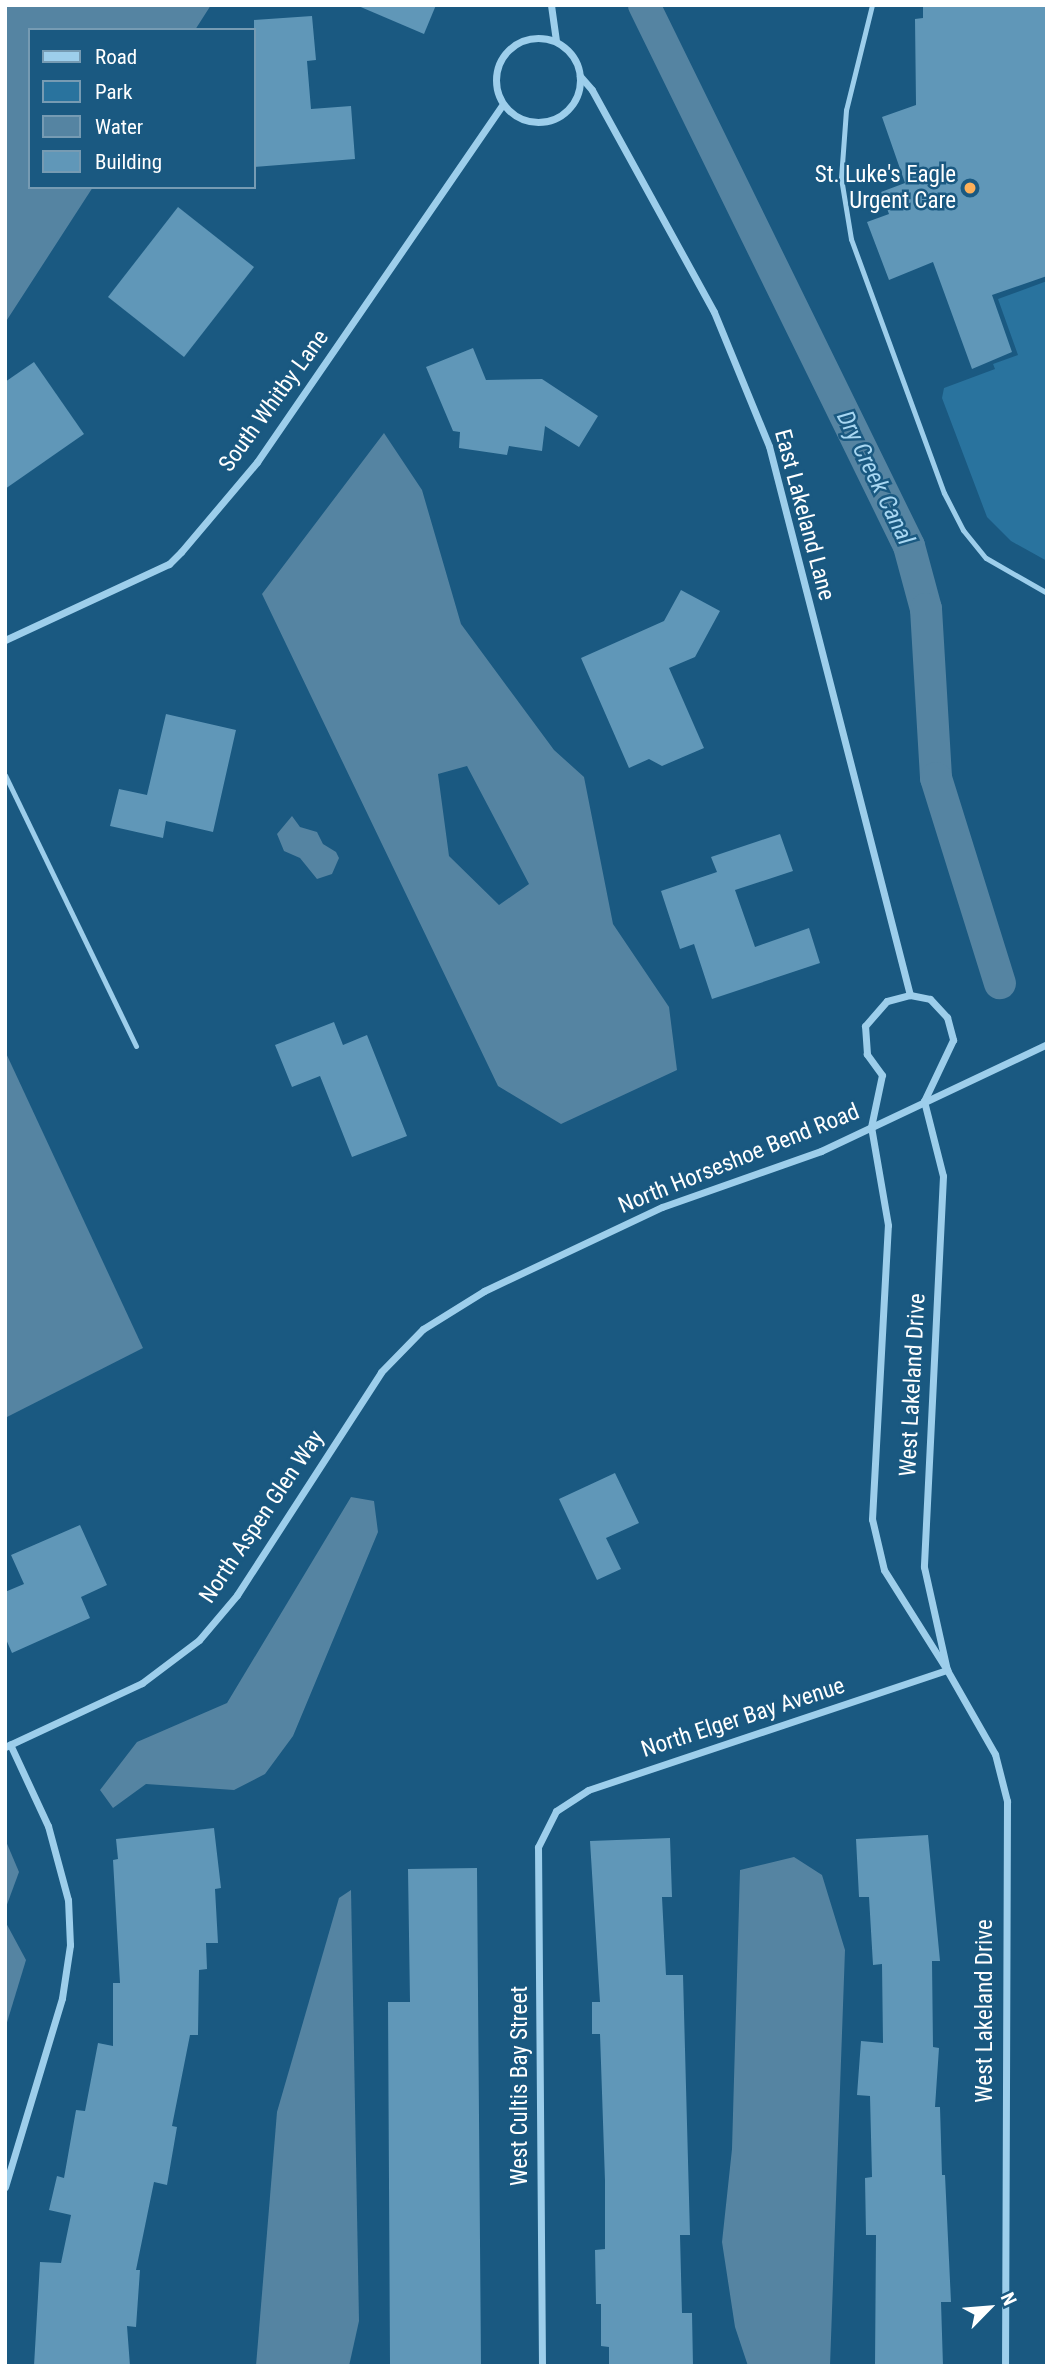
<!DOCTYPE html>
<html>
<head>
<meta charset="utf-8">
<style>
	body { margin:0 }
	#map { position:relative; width:1052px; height:2371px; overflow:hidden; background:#1a5981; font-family:"Roboto Condensed",sans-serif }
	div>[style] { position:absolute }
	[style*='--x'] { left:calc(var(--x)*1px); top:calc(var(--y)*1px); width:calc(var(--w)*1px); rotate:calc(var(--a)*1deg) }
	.green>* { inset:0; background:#29739e }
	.water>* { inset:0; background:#5584a2 }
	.canal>* { height:32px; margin:-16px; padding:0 16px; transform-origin:16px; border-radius:16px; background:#5584a2 }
	.building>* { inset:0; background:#6097b8 }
	.lane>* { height:5px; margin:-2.5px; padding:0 2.5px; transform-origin:2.5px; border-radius:2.5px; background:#9dceeb }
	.street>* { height:7px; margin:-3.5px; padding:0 3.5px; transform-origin:3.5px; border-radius:3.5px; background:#9dceeb }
	.street>.ring { margin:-3.5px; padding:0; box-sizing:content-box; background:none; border:7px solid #9dceeb; border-radius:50% }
	.dots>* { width:19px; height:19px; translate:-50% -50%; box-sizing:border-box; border:4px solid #1a5981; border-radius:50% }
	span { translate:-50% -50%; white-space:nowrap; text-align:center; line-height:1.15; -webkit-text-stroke:5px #1a5981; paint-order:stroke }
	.poi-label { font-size:23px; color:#fff }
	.right { translate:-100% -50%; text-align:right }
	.street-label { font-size:23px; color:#fff }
	.water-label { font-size:24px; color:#a8d7f2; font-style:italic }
	.frame { position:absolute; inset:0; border:7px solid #fff; pointer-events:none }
	.legend { position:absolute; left:28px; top:28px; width:228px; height:161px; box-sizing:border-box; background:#1a5981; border:2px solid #769bb3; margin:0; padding:9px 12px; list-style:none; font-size:21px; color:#fff }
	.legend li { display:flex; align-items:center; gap:14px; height:35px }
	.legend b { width:35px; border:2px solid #769bb3 }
	.north { position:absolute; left:954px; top:2273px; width:70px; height:70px; -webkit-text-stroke:5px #1a5981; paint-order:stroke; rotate:65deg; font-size:19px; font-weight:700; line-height:28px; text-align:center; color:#fff }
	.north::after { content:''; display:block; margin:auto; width:24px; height:32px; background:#fff; clip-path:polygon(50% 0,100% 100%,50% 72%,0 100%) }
</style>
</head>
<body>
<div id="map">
	<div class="green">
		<i style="clip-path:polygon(1047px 281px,1047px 561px,1011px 541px,987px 517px,942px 398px,944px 388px,995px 369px,993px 364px,1018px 355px,998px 299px)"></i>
	</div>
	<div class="water">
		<i style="clip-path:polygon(5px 5px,211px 5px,195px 30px,30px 30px,30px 187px,93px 187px,5px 323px)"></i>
		<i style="clip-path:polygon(evenodd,384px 433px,422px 490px,461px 624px,554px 750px,584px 777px,613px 924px,669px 1007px,677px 1070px,561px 1124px,498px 1086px,262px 594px,384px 433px,467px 766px,529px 884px,499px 905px,449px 856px,438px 774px,467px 766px)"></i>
		<i style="clip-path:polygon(292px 816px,300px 827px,317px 832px,323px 844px,336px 852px,339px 858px,332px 874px,317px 879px,300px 858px,284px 851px,277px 834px)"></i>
		<i style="clip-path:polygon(5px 1051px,143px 1348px,5px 1418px)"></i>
		<i style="clip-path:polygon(351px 1497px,374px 1501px,378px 1532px,293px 1736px,265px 1774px,234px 1790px,146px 1784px,113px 1808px,100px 1790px,137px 1742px,227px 1703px)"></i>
		<i style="clip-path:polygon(5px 1839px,19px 1872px,5px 1910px)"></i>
		<i style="clip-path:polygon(794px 1857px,822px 1875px,845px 1950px,830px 2366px,748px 2366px,735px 2327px,722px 2242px,732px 2149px,740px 1870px)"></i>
		<i style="clip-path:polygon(351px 1890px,359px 2321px,349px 2366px,256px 2366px,277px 2112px,339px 1898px)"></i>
		<i style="clip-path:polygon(5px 1921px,26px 1960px,5px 2029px)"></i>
	</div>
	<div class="canal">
		<i style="--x:644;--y:5;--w:602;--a:63.9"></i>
		<i style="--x:909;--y:546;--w:65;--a:74.9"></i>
		<i style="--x:926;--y:609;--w:169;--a:86.6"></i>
		<i style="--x:936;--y:778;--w:215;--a:72.7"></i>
	</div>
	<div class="building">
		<i style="clip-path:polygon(356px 5px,436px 5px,424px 34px)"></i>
		<i style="clip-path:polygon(923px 5px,1047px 5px,1047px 276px,992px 295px,1012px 352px,972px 369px,933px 262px,889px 280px,867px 222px,889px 214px,881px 192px,905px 183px,882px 117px,916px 105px,915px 19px,923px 18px)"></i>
		<i style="clip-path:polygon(312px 16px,316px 60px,307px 61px,311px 109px,351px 106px,355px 159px,254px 167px,254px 20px)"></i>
		<i style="clip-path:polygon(178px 207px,254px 267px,184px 357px,108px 297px)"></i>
		<i style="clip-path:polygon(473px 348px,486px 380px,542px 379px,598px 416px,579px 447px,545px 426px,542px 451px,509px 446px,507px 455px,459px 448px,460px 432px,453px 431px,426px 367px)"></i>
		<i style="clip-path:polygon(34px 362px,84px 434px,5px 489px,5px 382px)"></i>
		<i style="clip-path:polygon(681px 590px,720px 611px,695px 657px,669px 668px,704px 748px,662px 766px,649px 759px,629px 768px,581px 658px,664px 621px)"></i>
		<i style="clip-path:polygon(166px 714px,236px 730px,213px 832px,166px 821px,163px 838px,110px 826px,119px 789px,147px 795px)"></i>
		<i style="clip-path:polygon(780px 834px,793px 871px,735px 890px,755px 947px,809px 928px,820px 963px,712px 999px,694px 944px,680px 949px,661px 891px,717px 872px,711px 857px)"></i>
		<i style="clip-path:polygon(334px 1022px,343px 1045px,367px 1035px,407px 1136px,352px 1157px,320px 1076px,292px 1087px,275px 1045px)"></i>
		<i style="clip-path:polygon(615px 1473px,639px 1523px,606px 1538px,621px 1569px,597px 1580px,559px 1499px)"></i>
		<i style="clip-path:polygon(80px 1525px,107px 1585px,81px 1597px,90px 1618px,12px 1653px,5px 1637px,5px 1592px,24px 1584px,11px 1555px)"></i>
		<i style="clip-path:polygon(214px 1828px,221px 1888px,215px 1889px,218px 1943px,206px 1943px,207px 1969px,199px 1970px,198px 2035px,190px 2035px,172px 2126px,177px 2127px,167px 2185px,154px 2182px,136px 2270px,140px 2270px,136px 2327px,127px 2326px,130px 2366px,34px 2366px,40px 2262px,61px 2263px,71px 2215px,49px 2210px,57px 2176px,64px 2178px,76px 2110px,85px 2111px,98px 2043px,113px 2046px,113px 1983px,120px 1983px,113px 1860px,118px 1859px,116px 1839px)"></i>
		<i style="clip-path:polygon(928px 1835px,940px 1961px,932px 1961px,933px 2047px,939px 2048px,935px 2107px,940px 2107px,942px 2175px,945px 2175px,951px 2302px,941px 2302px,943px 2366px,875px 2366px,876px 2235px,866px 2235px,865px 2178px,872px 2177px,870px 2096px,857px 2095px,861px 2041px,883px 2043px,882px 1964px,873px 1965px,869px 1897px,859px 1897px,856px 1839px)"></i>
		<i style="clip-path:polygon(670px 1838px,672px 1897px,662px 1897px,666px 1975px,683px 1975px,690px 2235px,680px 2235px,682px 2313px,692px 2313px,693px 2366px,609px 2366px,609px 2347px,601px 2346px,601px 2304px,596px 2304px,595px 2250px,605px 2249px,605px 2181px,600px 2034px,592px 2034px,592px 2002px,600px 2002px,590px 1841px)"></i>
		<i style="clip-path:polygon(477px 1868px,481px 2366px,390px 2366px,388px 2002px,410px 2002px,408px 1869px)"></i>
	</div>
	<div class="lane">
		<i style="--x:872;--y:5;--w:108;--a:103.9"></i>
		<i style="--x:846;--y:110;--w:68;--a:94.2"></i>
		<i style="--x:841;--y:178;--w:62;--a:80.7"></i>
		<i style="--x:851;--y:239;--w:270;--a:69.9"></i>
		<i style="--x:944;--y:493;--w:42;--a:62.8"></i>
		<i style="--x:963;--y:530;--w:36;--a:51"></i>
		<i style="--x:986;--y:558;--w:70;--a:29.8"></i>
		<i style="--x:5;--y:775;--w:301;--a:64.2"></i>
	</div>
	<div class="street">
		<i style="--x:551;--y:5;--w:36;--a:82"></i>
		<i class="ring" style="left:496px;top:38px;width:77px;height:77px"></i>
		<i style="--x:580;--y:76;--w:18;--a:49"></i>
		<i style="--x:592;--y:90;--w:253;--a:61.2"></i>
		<i style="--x:714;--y:312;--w:145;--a:67.7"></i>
		<i style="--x:769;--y:446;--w:567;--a:75.6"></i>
		<i style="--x:5;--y:640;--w:181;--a:-24.9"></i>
		<i style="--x:169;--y:564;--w:17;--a:-45"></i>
		<i style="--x:181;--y:552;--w:118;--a:-49.8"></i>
		<i style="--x:257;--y:462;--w:434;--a:-55.5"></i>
		<i style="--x:910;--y:995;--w:20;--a:11"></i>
		<i style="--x:930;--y:999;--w:25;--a:47"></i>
		<i style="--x:947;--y:1017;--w:24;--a:75"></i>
		<i style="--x:953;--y:1040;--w:68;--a:115.4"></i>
		<i style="--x:924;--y:1101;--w:77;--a:75.8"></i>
		<i style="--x:943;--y:1176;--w:391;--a:92.8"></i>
		<i style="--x:924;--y:1567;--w:106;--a:77.4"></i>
		<i style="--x:947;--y:1670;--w:118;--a:-122.2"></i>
		<i style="--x:884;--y:1570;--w:52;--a:-103.2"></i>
		<i style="--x:872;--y:1519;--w:294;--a:-86.9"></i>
		<i style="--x:888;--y:1225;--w:99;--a:-99.8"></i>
		<i style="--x:871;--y:1127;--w:53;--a:-78.1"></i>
		<i style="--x:882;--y:1075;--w:26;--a:-126"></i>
		<i style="--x:867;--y:1054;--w:28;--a:-94"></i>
		<i style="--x:865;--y:1026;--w:33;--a:-49"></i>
		<i style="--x:887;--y:1001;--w:24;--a:-15"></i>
		<i style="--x:5;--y:1747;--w:151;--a:-25"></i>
		<i style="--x:142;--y:1683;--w:71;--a:-37"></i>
		<i style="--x:199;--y:1640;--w:59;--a:-49.8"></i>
		<i style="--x:237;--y:1595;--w:265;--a:-57.1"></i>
		<i style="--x:381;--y:1372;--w:60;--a:-45.7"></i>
		<i style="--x:423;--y:1329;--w:72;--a:-31.9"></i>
		<i style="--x:484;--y:1291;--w:197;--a:-25.3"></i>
		<i style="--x:662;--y:1207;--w:169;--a:-19.4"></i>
		<i style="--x:821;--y:1151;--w:250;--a:-25.3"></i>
		<i style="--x:5;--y:2187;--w:197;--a:-73.2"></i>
		<i style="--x:62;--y:1998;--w:54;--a:-81.4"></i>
		<i style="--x:70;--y:1945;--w:45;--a:-92.5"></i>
		<i style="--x:68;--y:1900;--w:77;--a:-105.1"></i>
		<i style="--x:48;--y:1826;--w:90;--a:-114.9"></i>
		<i style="--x:542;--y:2366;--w:519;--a:-90.44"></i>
		<i style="--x:538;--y:1847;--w:40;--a:-63.4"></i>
		<i style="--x:556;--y:1811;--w:38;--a:-33"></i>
		<i style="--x:588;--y:1790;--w:379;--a:-18.5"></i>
		<i style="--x:947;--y:1670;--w:97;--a:60.3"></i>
		<i style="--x:995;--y:1754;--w:49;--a:75.7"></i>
		<i style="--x:1007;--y:1801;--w:565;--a:90.2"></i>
	</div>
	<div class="dots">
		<i style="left:970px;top:188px;background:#fdb059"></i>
	</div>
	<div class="poi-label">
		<span class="right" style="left:956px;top:188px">St. Luke's Eagle<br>Urgent Care</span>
	</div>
	<div class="street-label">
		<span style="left:274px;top:401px;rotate:-54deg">South Whitby Lane</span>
		<span style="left:804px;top:515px;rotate:75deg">East Lakeland Lane</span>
		<span style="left:739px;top:1159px;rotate:-22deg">North Horseshoe Bend Road</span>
		<span style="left:913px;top:1385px;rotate:-87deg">West Lakeland Drive</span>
		<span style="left:262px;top:1517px;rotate:-56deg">North Aspen Glen Way</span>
		<span style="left:743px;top:1718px;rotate:-18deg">North Elger Bay Avenue</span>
		<span style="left:985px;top:2011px;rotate:-90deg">West Lakeland Drive</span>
		<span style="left:520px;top:2086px;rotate:-90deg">West Cultis Bay Street</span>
	</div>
	<div class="water-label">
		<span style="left:875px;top:478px;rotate:64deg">Dry Creek Canal</span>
	</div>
	<div class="frame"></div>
	<ul class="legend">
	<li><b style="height:9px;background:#9dceeb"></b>Road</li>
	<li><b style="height:19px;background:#29739e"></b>Park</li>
	<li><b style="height:19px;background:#5584a2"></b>Water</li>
	<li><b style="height:19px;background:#6097b8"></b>Building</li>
	</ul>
	<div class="north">N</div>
</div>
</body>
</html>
